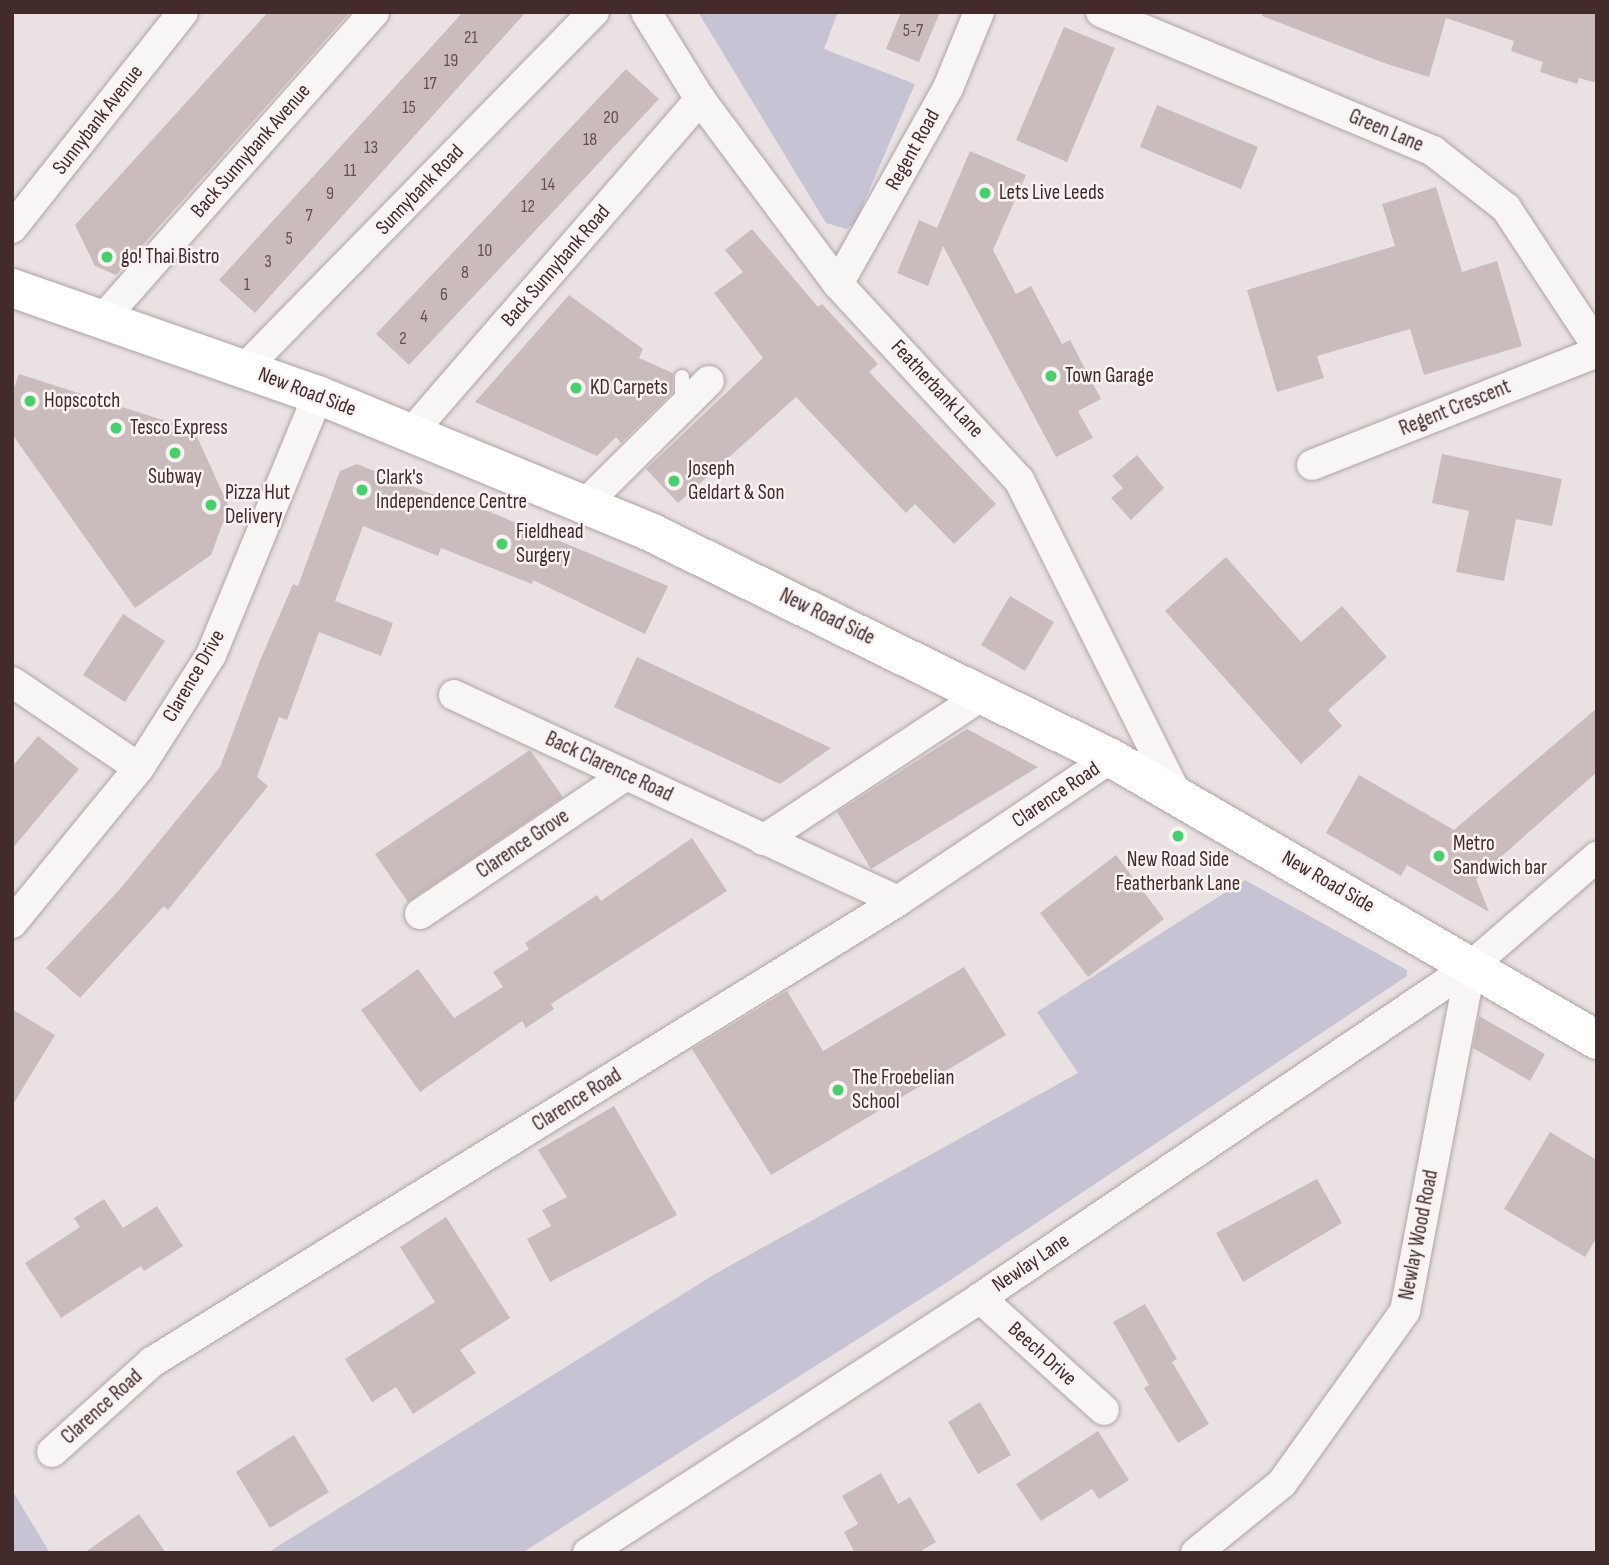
<!DOCTYPE html>
<html>
<head>
<meta charset="utf-8">
<style>
	body { margin:0 }
	#map { position:relative; width:1609px; height:1565px; overflow:hidden; background:#eae2e2; font-family:"Sofia Sans Condensed",sans-serif }
	div>[style] { position:absolute }
	[style*='--x'] { left:calc(var(--x)*1px); top:calc(var(--y)*1px); width:calc(var(--w)*1px); rotate:calc(var(--a)*1deg) }
	.green>* { inset:0; background:#c6c3d4 }
	.building>* { inset:0; background:#cabcbc }
	.roads { filter:drop-shadow(0 0 2px #b1a4a3) drop-shadow(0 0 2px #b1a4a3) }
	.service>* { height:14px; margin:-7px; padding:0 7px; transform-origin:7px; border-radius:7px; background:#f8f5f5 }
	.minor>* { height:30px; margin:-15px; padding:0 15px; transform-origin:15px; border-radius:15px; background:#f8f5f5 }
	.primary>* { height:38px; margin:-19px; padding:0 19px; transform-origin:19px; border-radius:19px; background:#fff }
	.dots>* { width:19px; height:19px; translate:-50% -50%; box-sizing:border-box; border:4px solid #f8f2f2; border-radius:50% }
	span { translate:-50% -50%; white-space:nowrap; text-align:center; line-height:1.15; -webkit-text-stroke:5px #f8f2f2; paint-order:stroke }
	.number-label { font-size:18px; color:#644f4e }
	.number-label span { -webkit-text-stroke-width:0 }
	.street-label { font-size:21px; color:#422b2a }
	.poi-label { font-size:21px; color:#422b2a }
	.left { translate:0 -50%; text-align:left }
	.frame { position:absolute; inset:0; border:14px solid #422b2a; pointer-events:none }
</style>
</head>
<body>
<div id="map">
	<div class="green">
		<i style="clip-path:polygon(698px 12px,838px 12px,824px 49px,915px 84px,855px 223px,846px 229px,826px 223px)"></i>
		<i style="clip-path:polygon(1245px 880px,1407px 970px,1407px 976px,952px 1279px,522px 1553px,267px 1553px,715px 1274px,1078px 1073px,1037px 1012px)"></i>
		<i style="clip-path:polygon(12px 1490px,50px 1553px,12px 1553px)"></i>
	</div>
	<div class="building">
		<i style="clip-path:polygon(268px 12px,350px 12px,116px 275px,95px 266px,75px 225px)"></i>
		<i style="clip-path:polygon(463px 12px,526px 12px,255px 313px,219px 280px)"></i>
		<i style="clip-path:polygon(901px 12px,940px 12px,919px 62px,886px 49px)"></i>
		<i style="clip-path:polygon(1262px 12px,1597px 12px,1597px 83px,1579px 78px,1577px 84px,1540px 72px,1543px 62px,1511px 51px,1514px 41px,1446px 18px,1429px 77px,1384px 63px,1262px 16px)"></i>
		<i style="clip-path:polygon(1064px 27px,1115px 48px,1067px 162px,1016px 140px)"></i>
		<i style="clip-path:polygon(626px 69px,659px 99px,409px 365px,376px 334px)"></i>
		<i style="clip-path:polygon(1157px 105px,1258px 147px,1241px 189px,1140px 147px)"></i>
		<i style="clip-path:polygon(970px 151px,1026px 175px,993px 250px,1016px 294px,1031px 286px,1062px 344px,1070px 340px,1101px 399px,1078px 411px,1093px 438px,1056px 457px,943px 246px,928px 286px,897px 273px,919px 220px,937px 228px)"></i>
		<i style="clip-path:polygon(1436px 187px,1462px 272px,1497px 261px,1522px 346px,1424px 375px,1410px 329px,1317px 356px,1324px 378px,1277px 392px,1247px 290px,1395px 246px,1382px 204px)"></i>
		<i style="clip-path:polygon(752px 229px,818px 307px,822px 304px,878px 364px,869px 372px,996px 504px,954px 544px,915px 504px,906px 513px,796px 397px,678px 503px,646px 469px,763px 358px,714px 293px,743px 272px,725px 250px)"></i>
		<i style="clip-path:polygon(569px 295px,643px 349px,639px 358px,673px 373px,672px 393px,621px 443px,616px 437px,597px 456px,475px 402px)"></i>
		<i style="clip-path:polygon(19px 374px,194px 430px,229px 507px,211px 555px,135px 608px,12px 434px,12px 393px)"></i>
		<i style="clip-path:polygon(1442px 454px,1562px 479px,1552px 526px,1516px 519px,1504px 581px,1456px 572px,1469px 511px,1432px 503px)"></i>
		<i style="clip-path:polygon(1137px 455px,1164px 488px,1131px 520px,1111px 498px,1123px 488px,1112px 476px)"></i>
		<i style="clip-path:polygon(357px 464px,471px 510px,473px 505px,668px 586px,645px 634px,533px 580px,532px 584px,441px 548px,438px 556px,363px 526px,335px 601px,393px 623px,381px 656px,319px 632px,287px 720px,279px 717px,257px 777px,268px 786px,168px 910px,164px 906px,80px 998px,46px 968px,120px 889px,220px 767px,259px 663px,293px 584px,298px 586px,340px 471px)"></i>
		<i style="clip-path:polygon(1226px 557px,1301px 642px,1342px 606px,1387px 657px,1328px 710px,1342px 726px,1301px 764px,1165px 611px)"></i>
		<i style="clip-path:polygon(1010px 596px,1054px 622px,1025px 671px,981px 645px)"></i>
		<i style="clip-path:polygon(123px 614px,165px 641px,125px 702px,83px 675px)"></i>
		<i style="clip-path:polygon(637px 657px,831px 748px,780px 784px,614px 707px)"></i>
		<i style="clip-path:polygon(1597px 708px,1597px 772px,1476px 879px,1489px 912px,1407px 865px,1401px 876px,1326px 833px,1359px 775px,1454px 830px)"></i>
		<i style="clip-path:polygon(967px 729px,1038px 767px,871px 869px,837px 812px)"></i>
		<i style="clip-path:polygon(38px 736px,79px 769px,12px 849px,12px 767px)"></i>
		<i style="clip-path:polygon(530px 750px,563px 797px,408px 902px,375px 854px)"></i>
		<i style="clip-path:polygon(692px 838px,727px 891px,551px 1004px,554px 1009px,526px 1028px,522px 1021px,420px 1092px,361px 1010px,418px 969px,454px 1018px,503px 987px,493px 972px,529px 949px,525px 943px,597px 895px,601px 901px)"></i>
		<i style="clip-path:polygon(1116px 855px,1164px 919px,1088px 977px,1040px 913px)"></i>
		<i style="clip-path:polygon(964px 967px,1006px 1035px,771px 1175px,692px 1049px,787px 991px,823px 1051px)"></i>
		<i style="clip-path:polygon(12px 1009px,55px 1035px,12px 1106px)"></i>
		<i style="clip-path:polygon(1479px 1016px,1545px 1054px,1530px 1081px,1473px 1048px)"></i>
		<i style="clip-path:polygon(614px 1106px,677px 1215px,550px 1282px,527px 1239px,551px 1226px,542px 1210px,567px 1197px,538px 1150px)"></i>
		<i style="clip-path:polygon(1550px 1132px,1597px 1160px,1597px 1237px,1585px 1257px,1504px 1209px)"></i>
		<i style="clip-path:polygon(1317px 1179px,1342px 1223px,1243px 1282px,1216px 1233px)"></i>
		<i style="clip-path:polygon(104px 1199px,123px 1228px,157px 1206px,183px 1246px,144px 1271px,141px 1266px,61px 1318px,25px 1263px,80px 1227px,74px 1218px)"></i>
		<i style="clip-path:polygon(446px 1217px,510px 1318px,460px 1350px,476px 1373px,413px 1414px,396px 1387px,372px 1402px,345px 1359px,435px 1302px,400px 1247px)"></i>
		<i style="clip-path:polygon(1145px 1304px,1177px 1359px,1172px 1362px,1209px 1424px,1178px 1443px,1144px 1388px,1149px 1385px,1113px 1322px)"></i>
		<i style="clip-path:polygon(980px 1402px,1011px 1455px,978px 1474px,948px 1422px)"></i>
		<i style="clip-path:polygon(1098px 1431px,1129px 1480px,1099px 1499px,1092px 1489px,1041px 1521px,1016px 1484px)"></i>
		<i style="clip-path:polygon(294px 1435px,329px 1492px,270px 1528px,236px 1472px)"></i>
		<i style="clip-path:polygon(881px 1473px,898px 1504px,910px 1497px,936px 1542px,918px 1553px,855px 1553px,844px 1532px,858px 1524px,842px 1496px)"></i>
		<i style="clip-path:polygon(139px 1514px,166px 1553px,84px 1553px)"></i>
	</div>
	<div class="roads">
		<div class="service">
			<i style="--x:682;--y:403;--w:26;--a:-90"></i>
		</div>
		<div class="minor">
			<i style="--x:646;--y:12;--w:102;--a:58.2"></i>
			<i style="--x:700;--y:99;--w:231;--a:53.3"></i>
			<i style="--x:838;--y:284;--w:267;--a:47.3"></i>
			<i style="--x:1019;--y:480;--w:355;--a:63.4"></i>
			<i style="--x:1101;--y:12;--w:360;--a:22.7"></i>
			<i style="--x:1433;--y:151;--w:93;--a:38"></i>
			<i style="--x:1506;--y:208;--w:165;--a:56.6"></i>
			<i style="--x:12;--y:228;--w:275;--a:-51.6"></i>
			<i style="--x:838;--y:284;--w:225;--a:-60.7"></i>
			<i style="--x:948;--y:88;--w:82;--a:-67.8"></i>
			<i style="--x:101;--y:321;--w:412;--a:-48.5"></i>
			<i style="--x:245;--y:368;--w:499;--a:-45.6"></i>
			<i style="--x:411;--y:433;--w:442;--a:-49.1"></i>
			<i style="--x:1312;--y:465;--w:307;--a:-21.6"></i>
			<i style="--x:584;--y:505;--w:176;--a:-44.8"></i>
			<i style="--x:12;--y:682;--w:153;--a:34.1"></i>
			<i style="--x:454;--y:695;--w:489;--a:24.9"></i>
			<i style="--x:763;--y:840;--w:267;--a:-33.4"></i>
			<i style="--x:420;--y:914;--w:249;--a:-34"></i>
			<i style="--x:12;--y:923;--w:200;--a:-50.7"></i>
			<i style="--x:139;--y:768;--w:134;--a:-57.5"></i>
			<i style="--x:211;--y:655;--w:281;--a:-67.6"></i>
			<i style="--x:980;--y:1298;--w:167;--a:42.1"></i>
			<i style="--x:52;--y:1452;--w:135;--a:-42"></i>
			<i style="--x:152;--y:1362;--w:877;--a:-31.71"></i>
			<i style="--x:898;--y:901;--w:257;--a:-33.9"></i>
			<i style="--x:588;--y:1553;--w:468;--a:-33"></i>
			<i style="--x:980;--y:1298;--w:593;--a:-34.07"></i>
			<i style="--x:1471;--y:966;--w:167;--a:-40.9"></i>
			<i style="--x:1196;--y:1553;--w:111;--a:-39.1"></i>
			<i style="--x:1282;--y:1483;--w:211;--a:-54.4"></i>
			<i style="--x:1405;--y:1311;--w:351;--a:-79.2"></i>
		</div>
		<div class="primary">
			<i style="--x:12;--y:288;--w:324;--a:19.3"></i>
			<i style="--x:318;--y:395;--w:359;--a:22.4"></i>
			<i style="--x:650;--y:532;--w:513;--a:26.12"></i>
			<i style="--x:1111;--y:758;--w:562;--a:30.12"></i>
		</div>
	</div>
	<div class="dots">
		<i style="left:985px;top:193px;background:#47cf6b"></i>
		<i style="left:107px;top:257px;background:#47cf6b"></i>
		<i style="left:1051px;top:376px;background:#47cf6b"></i>
		<i style="left:576px;top:388px;background:#47cf6b"></i>
		<i style="left:30px;top:401px;background:#47cf6b"></i>
		<i style="left:116px;top:428px;background:#47cf6b"></i>
		<i style="left:175px;top:453px;background:#47cf6b"></i>
		<i style="left:674px;top:481px;background:#47cf6b"></i>
		<i style="left:362px;top:490px;background:#47cf6b"></i>
		<i style="left:211px;top:505px;background:#47cf6b"></i>
		<i style="left:502px;top:544px;background:#47cf6b"></i>
		<i style="left:1178px;top:836px;background:#47cf6b"></i>
		<i style="left:1439px;top:856px;background:#47cf6b"></i>
		<i style="left:838px;top:1090px;background:#47cf6b"></i>
	</div>
	<div class="number-label">
		<span style="left:913px;top:31px">5-7</span>
		<span style="left:471px;top:38px">21</span>
		<span style="left:451px;top:61px">19</span>
		<span style="left:430px;top:84px">17</span>
		<span style="left:409px;top:108px">15</span>
		<span style="left:611px;top:118px">20</span>
		<span style="left:590px;top:140px">18</span>
		<span style="left:371px;top:148px">13</span>
		<span style="left:350px;top:171px">11</span>
		<span style="left:548px;top:185px">14</span>
		<span style="left:330px;top:194px">9</span>
		<span style="left:528px;top:207px">12</span>
		<span style="left:309px;top:216px">7</span>
		<span style="left:289px;top:239px">5</span>
		<span style="left:485px;top:251px">10</span>
		<span style="left:268px;top:262px">3</span>
		<span style="left:465px;top:273px">8</span>
		<span style="left:247px;top:285px">1</span>
		<span style="left:444px;top:295px">6</span>
		<span style="left:424px;top:317px">4</span>
		<span style="left:403px;top:339px">2</span>
	</div>
	<div class="street-label">
		<span style="left:98px;top:120px;rotate:-52deg">Sunnybank Avenue</span>
		<span style="left:1386px;top:131px;rotate:23deg">Green Lane</span>
		<span style="left:913px;top:150px;rotate:-61deg">Regent Road</span>
		<span style="left:251px;top:151px;rotate:-49deg">Back Sunnybank Avenue</span>
		<span style="left:420px;top:190px;rotate:-46deg">Sunnybank Road</span>
		<span style="left:556px;top:266px;rotate:-49deg">Back Sunnybank Road</span>
		<span style="left:937px;top:389px;rotate:47deg">Featherbank Lane</span>
		<span style="left:307px;top:392px;rotate:21deg">New Road Side</span>
		<span style="left:1455px;top:408px;rotate:-22deg">Regent Crescent</span>
		<span style="left:827px;top:617px;rotate:26deg">New Road Side</span>
		<span style="left:194px;top:676px;rotate:-60deg">Clarence Drive</span>
		<span style="left:609px;top:767px;rotate:25deg">Back Clarence Road</span>
		<span style="left:1056px;top:795px;rotate:-34deg">Clarence Road</span>
		<span style="left:523px;top:844px;rotate:-34deg">Clarence Grove</span>
		<span style="left:1328px;top:882px;rotate:30deg">New Road Side</span>
		<span style="left:577px;top:1100px;rotate:-32deg">Clarence Road</span>
		<span style="left:1419px;top:1235px;rotate:-79deg">Newlay Wood Road</span>
		<span style="left:1031px;top:1263px;rotate:-34deg">Newlay Lane</span>
		<span style="left:1042px;top:1354px;rotate:42deg">Beech Drive</span>
		<span style="left:102px;top:1407px;rotate:-42deg">Clarence Road</span>
	</div>
	<div class="poi-label">
		<span class="left" style="left:999px;top:193px">Lets Live Leeds</span>
		<span class="left" style="left:121px;top:257px">go! Thai Bistro</span>
		<span class="left" style="left:1065px;top:376px">Town Garage</span>
		<span class="left" style="left:590px;top:388px">KD Carpets</span>
		<span class="left" style="left:44px;top:401px">Hopscotch</span>
		<span class="left" style="left:130px;top:428px">Tesco Express</span>
		<span class="left" style="left:688px;top:481px">Joseph<br>Geldart &amp; Son</span>
		<span style="left:175px;top:477px">Subway</span>
		<span class="left" style="left:376px;top:490px">Clark's<br>Independence Centre</span>
		<span class="left" style="left:225px;top:505px">Pizza Hut<br>Delivery</span>
		<span class="left" style="left:516px;top:544px">Fieldhead<br>Surgery</span>
		<span class="left" style="left:1453px;top:856px">Metro<br>Sandwich bar</span>
		<span style="left:1178px;top:872px">New Road Side<br>Featherbank Lane</span>
		<span class="left" style="left:852px;top:1090px">The Froebelian<br>School</span>
	</div>
	<div class="frame"></div>
</div>
</body>
</html>
